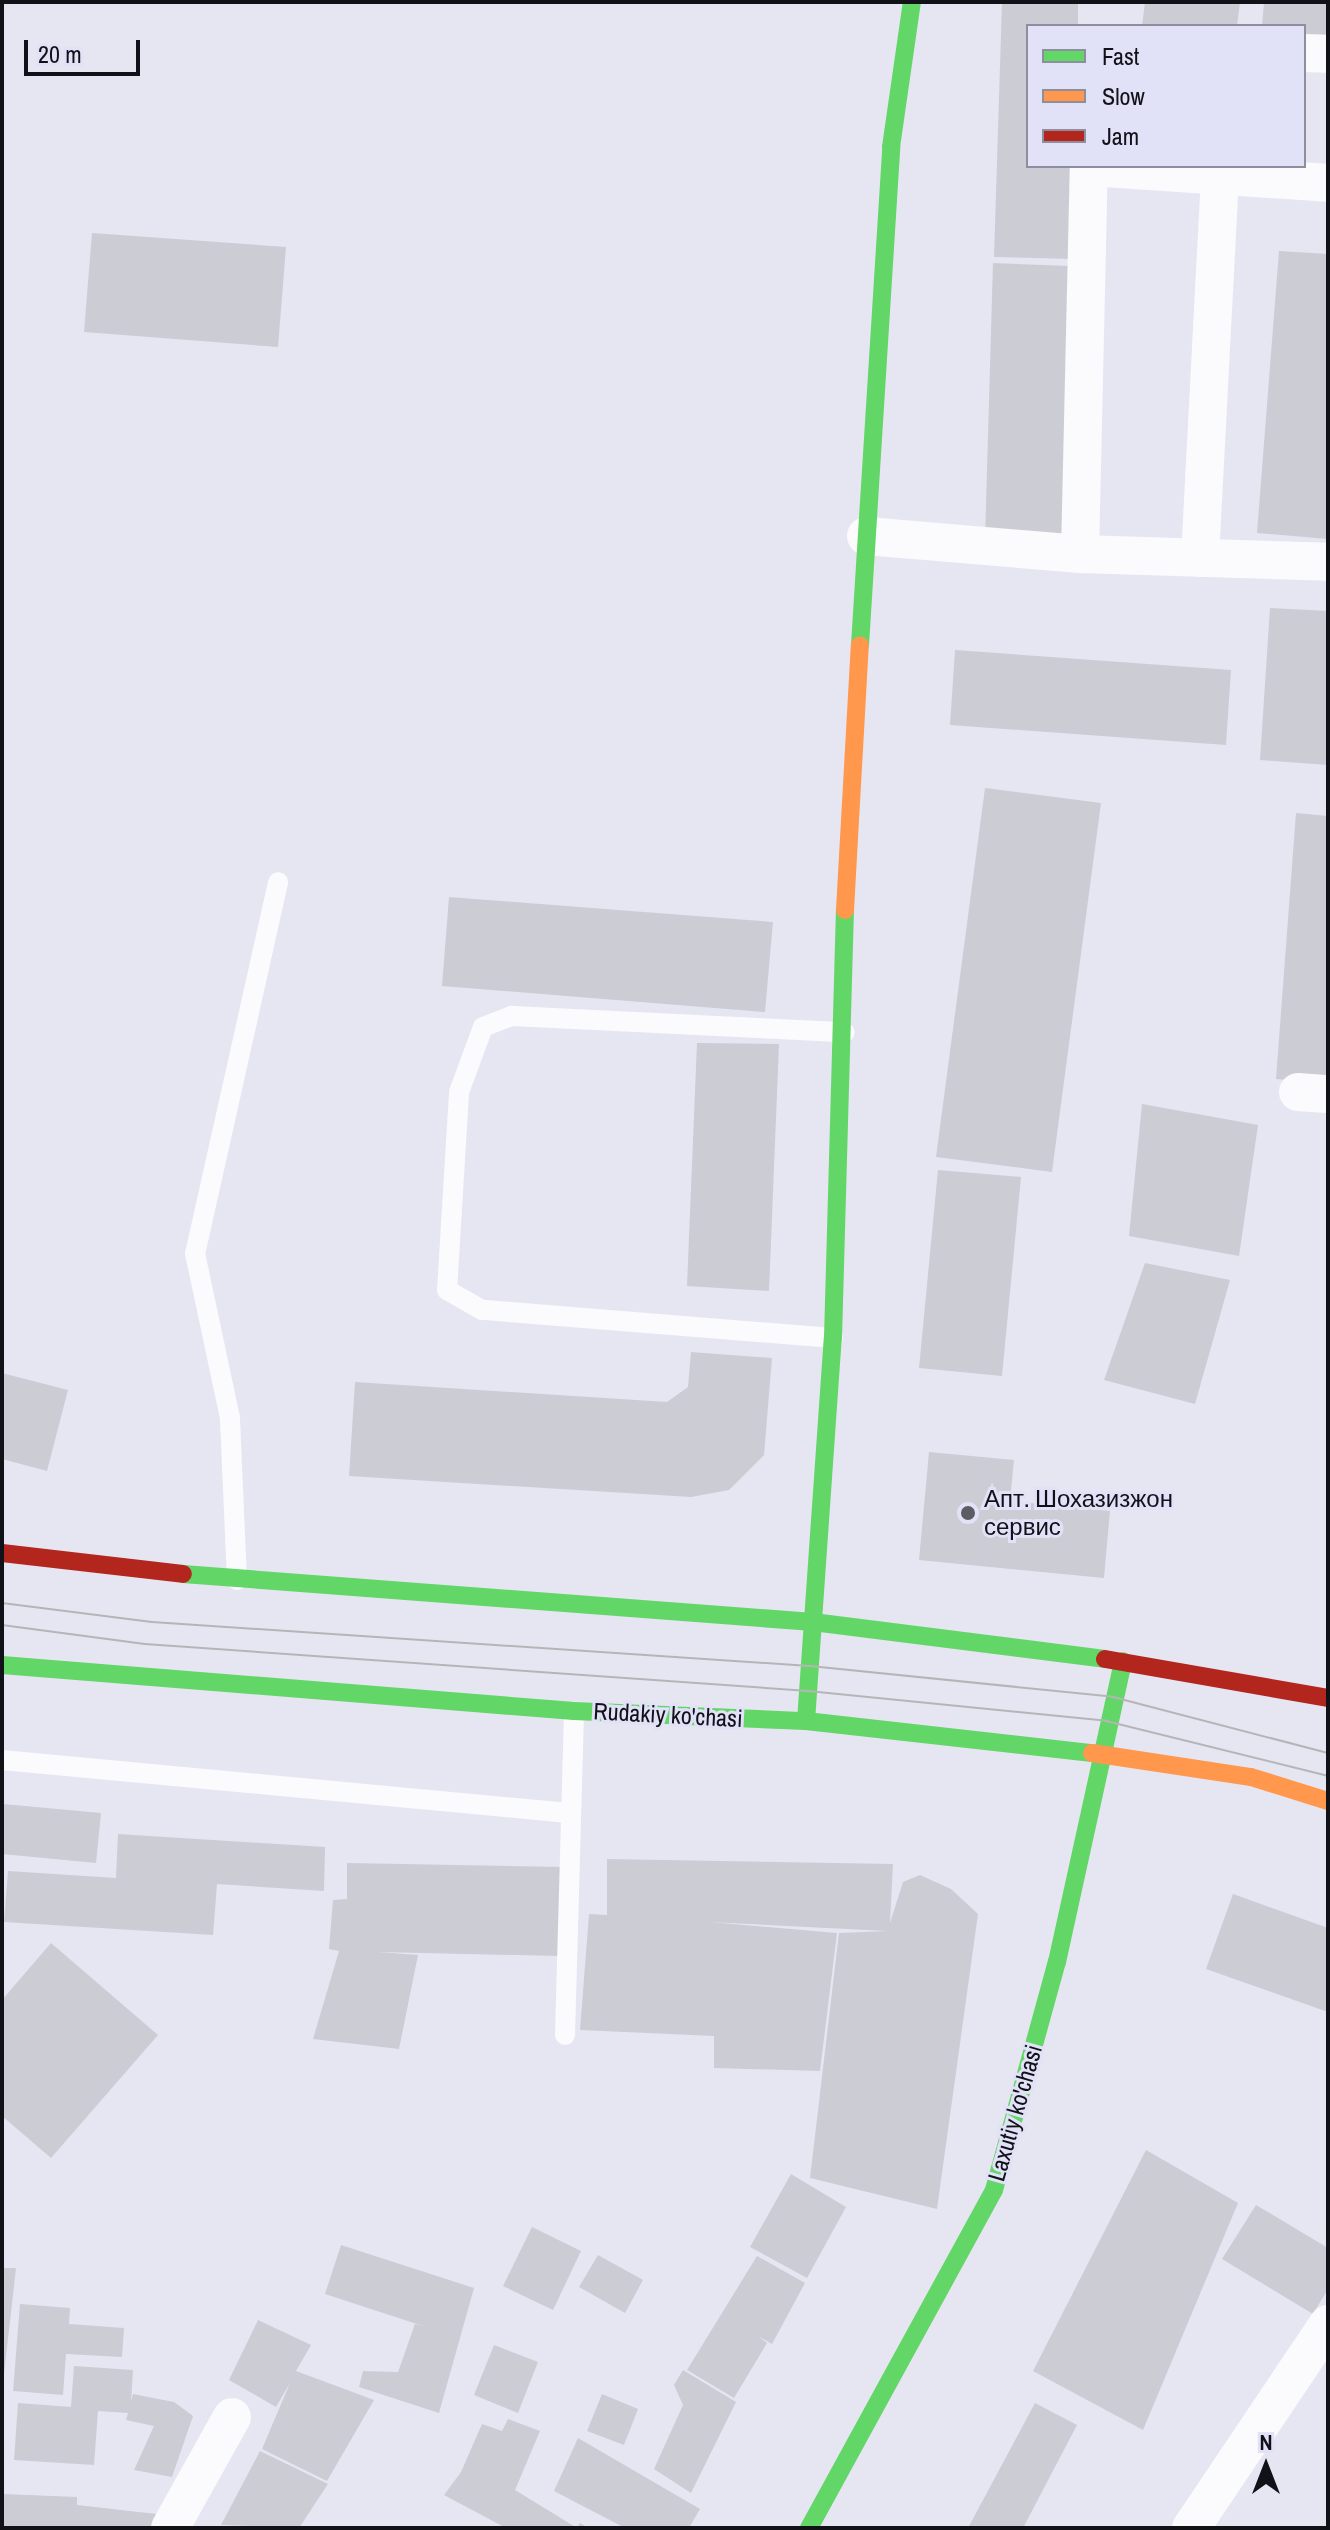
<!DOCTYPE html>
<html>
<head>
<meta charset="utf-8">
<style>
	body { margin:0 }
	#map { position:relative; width:1330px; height:2530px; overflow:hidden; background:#e6e6f2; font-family:"Archivo Narrow",sans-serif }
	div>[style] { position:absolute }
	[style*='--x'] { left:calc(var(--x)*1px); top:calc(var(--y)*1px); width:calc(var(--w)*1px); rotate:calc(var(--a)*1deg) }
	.building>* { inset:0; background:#ccccd5 }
	.lane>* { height:20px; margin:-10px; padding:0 10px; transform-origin:10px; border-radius:10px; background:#fbfbfd }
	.street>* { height:38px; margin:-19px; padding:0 19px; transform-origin:19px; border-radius:19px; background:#fbfbfd }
	.fast>* { height:18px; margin:-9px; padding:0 9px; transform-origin:9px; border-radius:9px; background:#63d668 }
	.slow>* { height:18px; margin:-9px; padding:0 9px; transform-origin:9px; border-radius:9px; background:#ff974d }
	.jam>* { height:18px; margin:-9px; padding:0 9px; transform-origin:9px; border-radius:9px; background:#b3261e }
	.tram>* { height:2px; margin:-1px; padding:0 1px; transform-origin:1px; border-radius:1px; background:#b5b5b8 }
	.dots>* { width:22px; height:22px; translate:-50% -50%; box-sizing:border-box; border:4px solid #e1e1f7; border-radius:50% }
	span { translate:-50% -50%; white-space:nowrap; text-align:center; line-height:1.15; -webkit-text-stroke:6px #e1e1f7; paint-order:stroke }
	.poi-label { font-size:24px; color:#111118 }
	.left { translate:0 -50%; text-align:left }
	.street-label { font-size:24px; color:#111118 }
	.frame { position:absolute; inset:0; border:4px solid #111118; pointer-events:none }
	.legend { position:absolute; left:1026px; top:24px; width:280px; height:144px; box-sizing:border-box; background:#e1e1f7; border:2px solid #8e8e9e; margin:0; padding:10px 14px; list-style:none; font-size:24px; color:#111118 }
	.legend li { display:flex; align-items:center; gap:16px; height:40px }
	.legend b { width:40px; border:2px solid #8e8e9e }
	.north { position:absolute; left:1226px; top:2426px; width:80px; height:80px; -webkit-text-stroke:6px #e1e1f7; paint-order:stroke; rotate:0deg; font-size:22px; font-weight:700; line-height:32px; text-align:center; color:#111118 }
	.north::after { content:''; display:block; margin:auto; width:28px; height:36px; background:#111118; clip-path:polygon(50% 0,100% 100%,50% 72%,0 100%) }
	.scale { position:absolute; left:24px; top:40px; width:116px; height:36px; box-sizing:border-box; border:4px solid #111118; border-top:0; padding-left:10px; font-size:24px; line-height:28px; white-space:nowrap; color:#111118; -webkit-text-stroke:6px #e1e1f7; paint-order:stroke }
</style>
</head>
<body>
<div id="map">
	<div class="building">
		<i style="clip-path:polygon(1002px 2px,1078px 2px,1078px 26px,1028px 26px,1028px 166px,1073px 166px,1071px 259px,994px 257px)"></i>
		<i style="clip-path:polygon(1145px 2px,1240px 2px,1237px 26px,1142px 26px)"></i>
		<i style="clip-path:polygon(1264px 2px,1328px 2px,1328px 40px,1304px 38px,1304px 26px,1262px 26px)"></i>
		<i style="clip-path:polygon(92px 233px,286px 247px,278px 347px,84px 332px)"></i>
		<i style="clip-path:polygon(1279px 251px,1328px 254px,1328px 539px,1257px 533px)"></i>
		<i style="clip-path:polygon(993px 263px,1069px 266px,1062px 541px,985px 539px)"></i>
		<i style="clip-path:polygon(1270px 608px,1328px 611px,1328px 765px,1260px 760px)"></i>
		<i style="clip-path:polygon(955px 650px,1231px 670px,1226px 745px,950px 725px)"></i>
		<i style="clip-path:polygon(985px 788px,1101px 803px,1052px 1172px,936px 1157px)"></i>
		<i style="clip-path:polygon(1296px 813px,1328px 816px,1328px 1083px,1276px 1079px)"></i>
		<i style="clip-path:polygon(449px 897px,773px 922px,765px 1012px,442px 986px)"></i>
		<i style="clip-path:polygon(697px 1043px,779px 1044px,769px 1291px,687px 1286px)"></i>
		<i style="clip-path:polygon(1142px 1104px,1258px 1125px,1239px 1256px,1129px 1236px)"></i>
		<i style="clip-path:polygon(938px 1170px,1021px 1177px,1002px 1376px,919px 1368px)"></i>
		<i style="clip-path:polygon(1145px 1263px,1230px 1280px,1195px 1404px,1104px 1380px)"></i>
		<i style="clip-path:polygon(691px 1352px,772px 1358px,764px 1455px,729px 1490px,691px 1497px,349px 1476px,355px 1382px,667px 1402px,688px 1387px)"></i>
		<i style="clip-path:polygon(2px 1373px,68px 1390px,47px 1471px,2px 1459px)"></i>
		<i style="clip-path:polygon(929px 1452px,1014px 1460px,1010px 1501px,1110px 1511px,1104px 1578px,919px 1560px)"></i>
		<i style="clip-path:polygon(3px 1804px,101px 1813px,96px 1863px,2px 1854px)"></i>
		<i style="clip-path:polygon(118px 1834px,325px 1847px,324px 1891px,217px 1884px,213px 1935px,4px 1922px,8px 1871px,116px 1878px)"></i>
		<i style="clip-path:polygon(607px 1859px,893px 1864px,890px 1923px,903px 1882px,920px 1875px,951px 1889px,978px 1914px,937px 2209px,810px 2178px,839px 1933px,887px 1931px,710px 1922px,837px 1933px,820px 2071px,714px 2068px,714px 2036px,580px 2030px,589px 1914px,607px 1915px)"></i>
		<i style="clip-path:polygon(347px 1863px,563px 1867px,560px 1956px,377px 1952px,418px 1955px,399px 2049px,313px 2039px,339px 1951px,329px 1949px,333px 1900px,347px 1899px)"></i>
		<i style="clip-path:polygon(1233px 1894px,1328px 1928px,1328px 2012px,1206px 1969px)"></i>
		<i style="clip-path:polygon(51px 1943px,158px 2035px,51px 2158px,2px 2116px,2px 2000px)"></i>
		<i style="clip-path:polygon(1146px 2150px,1238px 2203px,1143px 2430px,1033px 2371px)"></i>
		<i style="clip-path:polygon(791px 2174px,846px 2207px,807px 2278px,750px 2247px)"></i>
		<i style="clip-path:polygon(1256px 2205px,1328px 2248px,1328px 2289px,1313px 2314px,1222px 2259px)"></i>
		<i style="clip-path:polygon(532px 2227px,581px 2251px,553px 2310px,503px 2286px)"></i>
		<i style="clip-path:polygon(341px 2245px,474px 2288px,439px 2413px,359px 2387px,363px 2371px,398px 2372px,415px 2324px,426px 2327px,325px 2294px)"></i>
		<i style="clip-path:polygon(598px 2255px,643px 2280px,625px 2313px,579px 2287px)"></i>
		<i style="clip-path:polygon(757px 2256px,805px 2283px,772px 2344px,758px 2336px,767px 2343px,734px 2398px,687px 2370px)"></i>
		<i style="clip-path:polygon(2px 2268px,16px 2268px,4px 2374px,2px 2373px)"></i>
		<i style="clip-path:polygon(20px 2304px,70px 2308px,69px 2324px,124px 2328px,122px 2357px,66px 2354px,63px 2395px,13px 2391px)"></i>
		<i style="clip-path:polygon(258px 2320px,311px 2345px,296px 2371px,374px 2400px,327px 2481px,262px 2449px,290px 2383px,276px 2407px,229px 2380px)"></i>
		<i style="clip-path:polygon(494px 2345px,538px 2362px,518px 2413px,474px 2395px)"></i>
		<i style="clip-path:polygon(74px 2366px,133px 2370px,131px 2402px,133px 2394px,174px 2402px,193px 2416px,172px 2477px,134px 2470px,154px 2426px,126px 2420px,128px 2413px,98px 2411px,94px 2465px,14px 2460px,18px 2403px,71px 2407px)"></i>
		<i style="clip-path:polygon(683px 2370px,736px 2402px,691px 2493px,654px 2469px,683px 2405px,674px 2385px)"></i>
		<i style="clip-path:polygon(602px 2394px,638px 2409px,624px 2445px,587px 2431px)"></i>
		<i style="clip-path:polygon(1035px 2403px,1077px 2425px,1023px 2528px,968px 2528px)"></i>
		<i style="clip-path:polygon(508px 2419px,540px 2431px,515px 2490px,577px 2528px,580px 2523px,588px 2528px,506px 2528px,444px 2495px,461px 2472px,482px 2424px,502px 2431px)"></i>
		<i style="clip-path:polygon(578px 2438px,700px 2509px,689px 2528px,625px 2528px,554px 2491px)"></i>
		<i style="clip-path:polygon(260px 2451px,328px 2484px,299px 2528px,221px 2525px)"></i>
		<i style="clip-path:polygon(3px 2494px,77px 2497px,77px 2505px,165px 2515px,164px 2528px,2px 2528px)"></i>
	</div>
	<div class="lane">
		<i style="--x:833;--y:1338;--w:352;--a:-175.4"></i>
		<i style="--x:482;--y:1310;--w:40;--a:-150.3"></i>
		<i style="--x:447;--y:1290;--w:198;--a:-86.5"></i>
		<i style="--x:459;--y:1092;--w:69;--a:-69.7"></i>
		<i style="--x:483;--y:1027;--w:31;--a:-21"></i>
		<i style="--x:512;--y:1016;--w:333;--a:2.8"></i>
		<i style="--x:237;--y:1580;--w:162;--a:-92.5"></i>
		<i style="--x:230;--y:1418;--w:168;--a:-102"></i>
		<i style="--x:195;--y:1254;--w:381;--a:-77.4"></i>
		<i style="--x:2;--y:1760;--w:569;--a:5.34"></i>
		<i style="--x:565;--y:2035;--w:324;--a:-88.4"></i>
	</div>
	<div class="street">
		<i style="--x:1304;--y:53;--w:24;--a:2"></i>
		<i style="--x:866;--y:536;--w:215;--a:4.8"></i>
		<i style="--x:1080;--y:554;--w:248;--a:1.8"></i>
		<i style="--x:1080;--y:554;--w:387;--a:-88.7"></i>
		<i style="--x:1089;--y:167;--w:240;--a:3.8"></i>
		<i style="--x:1200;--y:558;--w:384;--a:-87"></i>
		<i style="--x:1298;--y:1092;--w:30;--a:4"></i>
		<i style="--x:170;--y:2528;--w:127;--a:-60.8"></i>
		<i style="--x:1191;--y:2528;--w:246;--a:-56.1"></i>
	</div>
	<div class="fast">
		<i style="--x:860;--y:645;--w:499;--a:-86.4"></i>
		<i style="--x:891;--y:147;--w:147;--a:-81.8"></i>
		<i style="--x:183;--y:1574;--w:632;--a:4.36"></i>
		<i style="--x:813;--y:1622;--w:294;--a:7.2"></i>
		<i style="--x:2;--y:1665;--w:574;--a:4.6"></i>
		<i style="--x:574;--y:1711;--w:232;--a:2.5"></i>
		<i style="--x:806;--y:1721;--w:288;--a:6.4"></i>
		<i style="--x:806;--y:1721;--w:384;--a:-86"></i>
		<i style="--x:833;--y:1338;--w:428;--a:-88.4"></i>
		<i style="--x:809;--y:2528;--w:385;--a:-61.3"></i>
		<i style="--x:994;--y:2190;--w:237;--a:-74.6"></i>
		<i style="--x:1057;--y:1962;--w:308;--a:-77.6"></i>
	</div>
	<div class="slow">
		<i style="--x:845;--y:910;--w:265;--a:-86.8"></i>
		<i style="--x:1092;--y:1753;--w:161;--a:8.6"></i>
		<i style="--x:1251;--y:1777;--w:81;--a:17.3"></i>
	</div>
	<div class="jam">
		<i style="--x:2;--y:1553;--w:182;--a:6.6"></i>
		<i style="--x:1105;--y:1659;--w:226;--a:9.9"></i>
	</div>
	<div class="tram">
		<i style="--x:2;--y:1603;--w:151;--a:7.2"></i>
		<i style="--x:152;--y:1622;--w:659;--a:3.83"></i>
		<i style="--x:810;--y:1666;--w:305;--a:5.8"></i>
		<i style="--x:1113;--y:1697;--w:222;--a:14.6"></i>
		<i style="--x:2;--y:1625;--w:144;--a:7.6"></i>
		<i style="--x:145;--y:1644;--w:665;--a:4.05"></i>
		<i style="--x:808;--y:1691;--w:300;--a:5.7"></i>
		<i style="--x:1106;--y:1721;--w:229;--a:13.9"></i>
	</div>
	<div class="dots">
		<i style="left:968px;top:1513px;background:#5c5c64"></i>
	</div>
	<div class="poi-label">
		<span class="left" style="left:984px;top:1513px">Апт. Шохазизжон<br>сервис</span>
	</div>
	<div class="street-label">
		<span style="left:668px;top:1715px;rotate:3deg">Rudakiy ko'chasi</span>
		<span style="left:1015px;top:2113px;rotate:-74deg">Laxutiy ko'chasi</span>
	</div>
	<div class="frame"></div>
	<ul class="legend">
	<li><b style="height:10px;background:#63d668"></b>Fast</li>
	<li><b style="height:10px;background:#ff974d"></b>Slow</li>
	<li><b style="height:10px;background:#b3261e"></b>Jam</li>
	</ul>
	<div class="north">N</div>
	<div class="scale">20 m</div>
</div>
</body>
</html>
